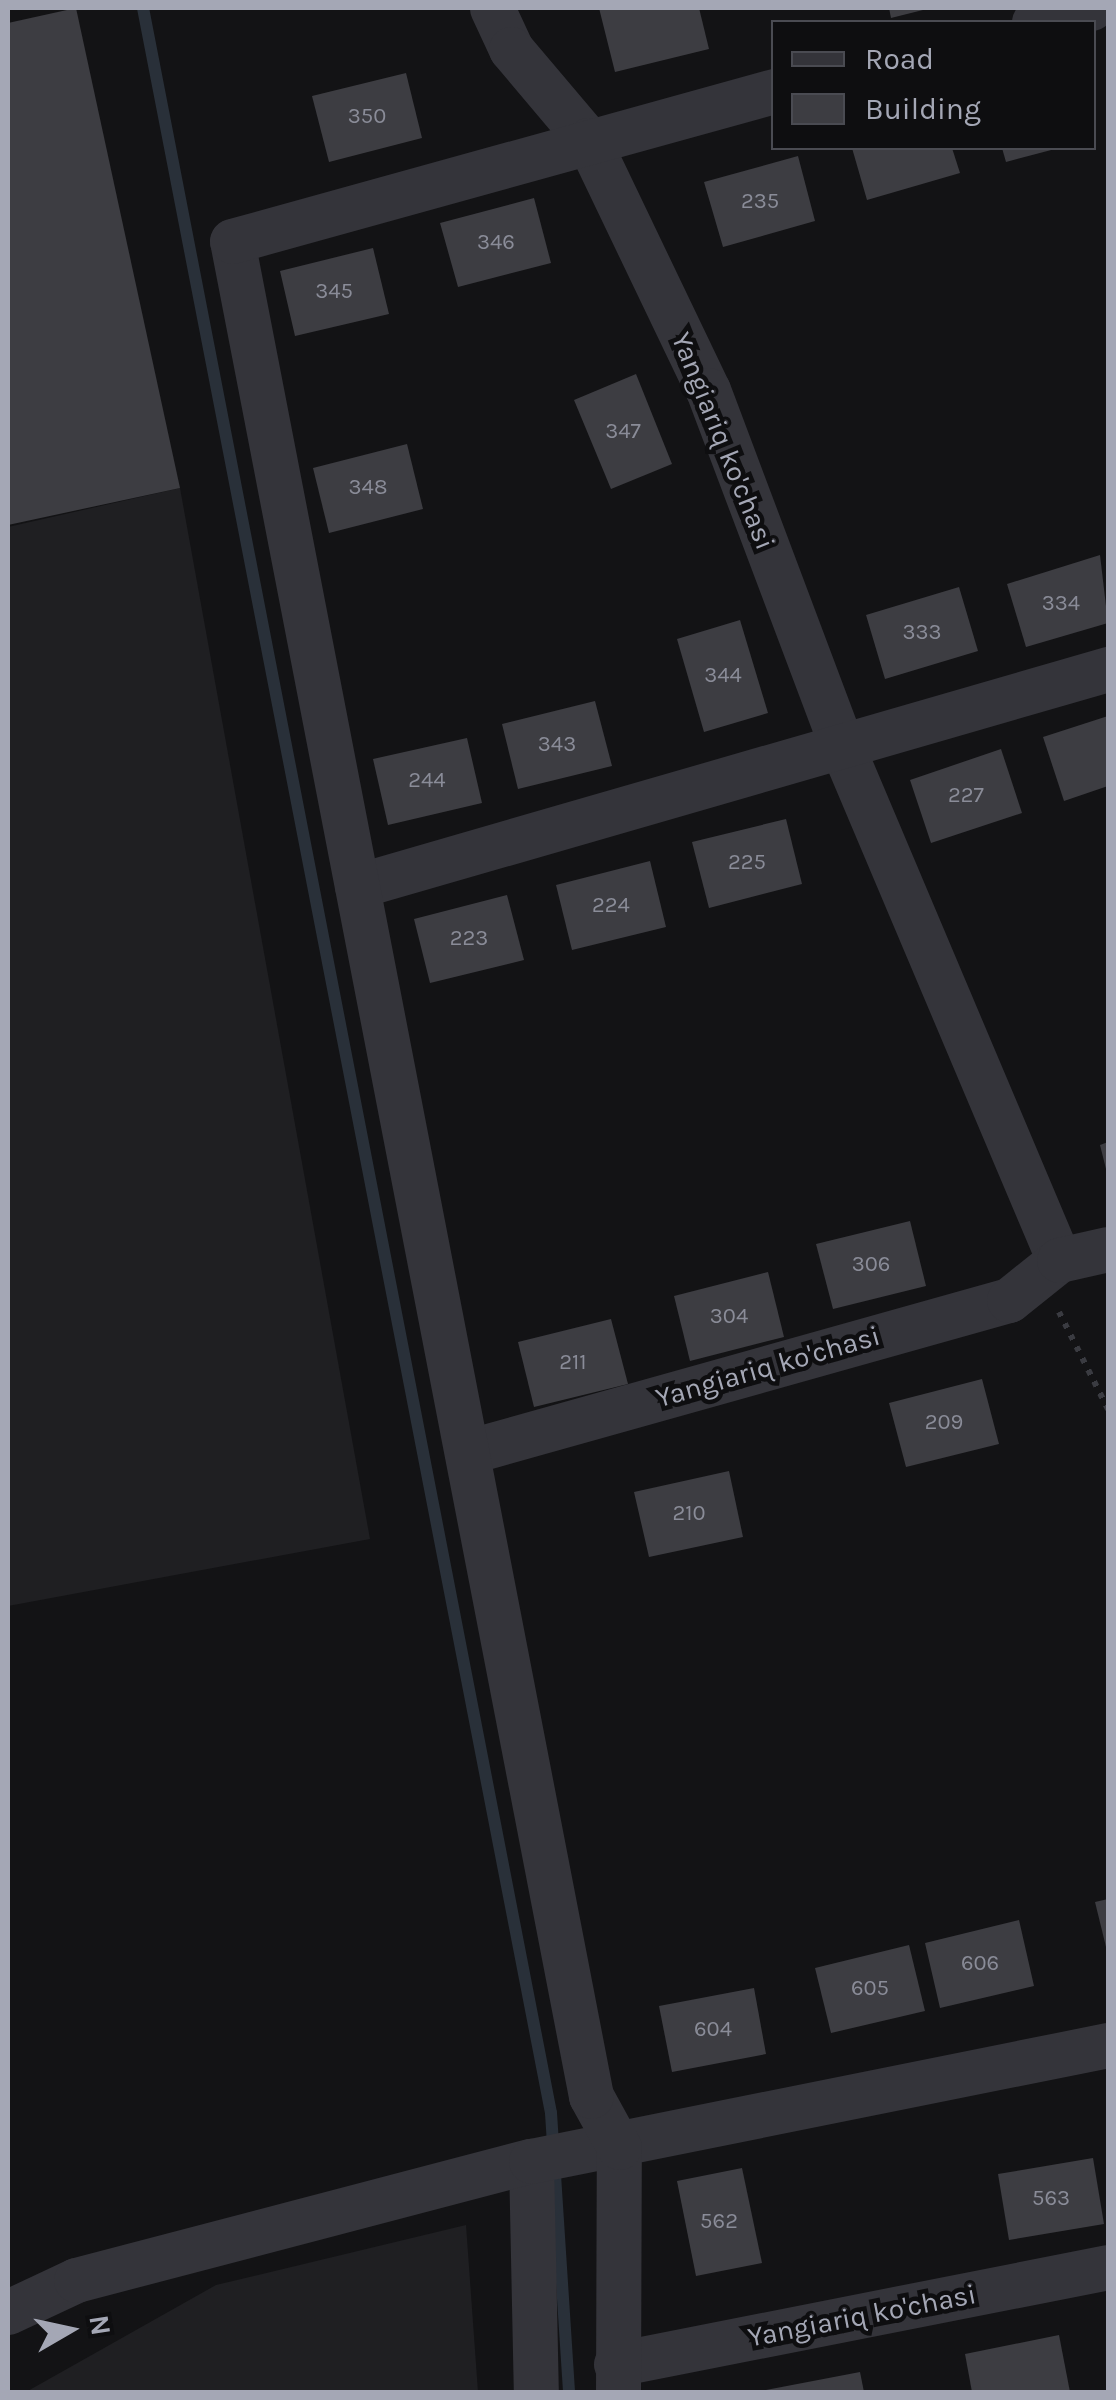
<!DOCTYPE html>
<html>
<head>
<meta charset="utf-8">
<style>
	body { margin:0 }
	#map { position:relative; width:1116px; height:2400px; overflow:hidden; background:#131315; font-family:Karla,sans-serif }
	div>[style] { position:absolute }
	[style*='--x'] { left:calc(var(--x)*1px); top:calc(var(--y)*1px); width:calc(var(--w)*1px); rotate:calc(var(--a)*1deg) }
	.built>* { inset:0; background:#1f1f22 }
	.stream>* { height:12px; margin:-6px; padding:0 6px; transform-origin:6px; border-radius:6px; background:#293039 }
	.building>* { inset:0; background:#3d3d42 }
	.path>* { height:6px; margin-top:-3px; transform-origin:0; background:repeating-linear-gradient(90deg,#3a3b41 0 5px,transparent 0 13px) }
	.minor>* { height:45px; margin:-22.5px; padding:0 22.5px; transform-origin:22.5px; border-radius:22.5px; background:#34343a }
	span { translate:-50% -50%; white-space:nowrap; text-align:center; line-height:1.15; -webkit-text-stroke:9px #0e0e10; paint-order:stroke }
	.number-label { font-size:22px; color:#8a8c98 }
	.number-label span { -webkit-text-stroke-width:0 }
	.street-label { font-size:28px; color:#a4a7b5 }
	.frame { position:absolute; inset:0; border:10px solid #a4a7b5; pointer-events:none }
	.legend { position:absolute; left:771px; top:20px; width:325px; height:130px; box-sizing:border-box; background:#0e0e10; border:2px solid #4a4b52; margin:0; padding:12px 18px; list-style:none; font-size:30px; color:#a4a7b5 }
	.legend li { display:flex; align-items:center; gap:20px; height:50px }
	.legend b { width:50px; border:2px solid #4a4b52 }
	.north { position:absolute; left:20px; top:2280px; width:100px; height:100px; -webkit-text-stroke:8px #0e0e10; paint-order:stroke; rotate:81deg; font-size:28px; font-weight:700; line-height:40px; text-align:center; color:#a4a7b5 }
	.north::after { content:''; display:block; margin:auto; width:35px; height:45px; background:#a4a7b5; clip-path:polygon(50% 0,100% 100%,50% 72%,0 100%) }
</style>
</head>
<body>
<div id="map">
	<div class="built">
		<i style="clip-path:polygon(180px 488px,370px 1539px,8px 1606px,8px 527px)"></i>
		<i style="clip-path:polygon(466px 2225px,478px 2392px,26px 2392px,216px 2285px)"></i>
	</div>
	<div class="stream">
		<i style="--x:143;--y:8;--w:2144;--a:79.03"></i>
		<i style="--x:551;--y:2113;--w:280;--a:86.3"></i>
	</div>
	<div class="building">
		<i style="clip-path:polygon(76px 8px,180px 488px,8px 525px,8px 23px)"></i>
		<i style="clip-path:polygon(599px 8px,699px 8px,709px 49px,615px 72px)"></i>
		<i style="clip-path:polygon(889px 8px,927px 8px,927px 9px,891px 18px)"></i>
		<i style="clip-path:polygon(406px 73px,422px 138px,329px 162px,312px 96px)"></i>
		<i style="clip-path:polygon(852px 148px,952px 148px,960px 173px,867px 200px)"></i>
		<i style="clip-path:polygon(1002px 148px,1055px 148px,1055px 149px,1006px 162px)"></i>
		<i style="clip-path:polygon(798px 156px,815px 221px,723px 247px,704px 182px)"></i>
		<i style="clip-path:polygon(534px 198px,551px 263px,458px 287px,440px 223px)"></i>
		<i style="clip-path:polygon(373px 248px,389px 314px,295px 336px,280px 271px)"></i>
		<i style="clip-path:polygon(636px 374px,672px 464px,611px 489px,574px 400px)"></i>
		<i style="clip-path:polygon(407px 444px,423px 509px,329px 533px,313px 468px)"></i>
		<i style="clip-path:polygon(1100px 555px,1108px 623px,1026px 647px,1007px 584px)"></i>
		<i style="clip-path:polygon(959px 587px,978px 651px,885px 679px,866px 615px)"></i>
		<i style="clip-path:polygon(740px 620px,768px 713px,704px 732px,677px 639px)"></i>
		<i style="clip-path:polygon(595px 701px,612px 766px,518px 789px,502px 724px)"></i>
		<i style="clip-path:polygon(1108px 716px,1108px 786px,1064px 801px,1043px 737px)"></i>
		<i style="clip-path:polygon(467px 738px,482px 803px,388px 825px,373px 759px)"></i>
		<i style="clip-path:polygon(1001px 749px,1022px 813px,931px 843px,910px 780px)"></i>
		<i style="clip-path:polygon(786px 819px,802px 884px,709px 908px,692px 842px)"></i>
		<i style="clip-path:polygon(650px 861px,666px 927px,572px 950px,556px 885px)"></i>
		<i style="clip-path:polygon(507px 895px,524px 960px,430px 983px,414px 919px)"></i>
		<i style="clip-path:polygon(1108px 1142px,1108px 1173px,1107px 1173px,1100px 1145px)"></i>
		<i style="clip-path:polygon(910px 1221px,926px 1286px,833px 1309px,816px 1244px)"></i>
		<i style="clip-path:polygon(768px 1272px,784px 1337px,690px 1361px,674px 1296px)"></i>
		<i style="clip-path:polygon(611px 1319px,628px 1384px,534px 1407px,518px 1342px)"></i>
		<i style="clip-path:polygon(982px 1379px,999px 1444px,906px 1467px,889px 1403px)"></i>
		<i style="clip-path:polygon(729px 1471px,743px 1537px,649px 1557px,634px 1492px)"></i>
		<i style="clip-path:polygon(1108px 1899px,1108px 1951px,1107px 1951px,1095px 1902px)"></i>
		<i style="clip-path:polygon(1019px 1920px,1034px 1986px,940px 2008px,925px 1943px)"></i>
		<i style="clip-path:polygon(909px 1945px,925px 2011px,831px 2033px,815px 1968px)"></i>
		<i style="clip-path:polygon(754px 1988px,766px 2054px,672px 2072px,659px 2006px)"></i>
		<i style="clip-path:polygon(1093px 2158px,1104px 2224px,1009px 2240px,998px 2174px)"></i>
		<i style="clip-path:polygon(742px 2168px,762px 2263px,696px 2276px,677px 2181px)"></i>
		<i style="clip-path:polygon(1059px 2335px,1070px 2392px,972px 2392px,965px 2354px)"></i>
		<i style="clip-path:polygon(860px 2372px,864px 2392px,762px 2392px,761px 2391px)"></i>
	</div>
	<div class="path">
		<i style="--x:1059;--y:1312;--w:109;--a:63.2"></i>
	</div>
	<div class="minor">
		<i style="--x:492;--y:8;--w:45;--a:65.1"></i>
		<i style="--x:511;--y:49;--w:119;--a:49.8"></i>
		<i style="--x:588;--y:140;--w:277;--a:64.4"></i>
		<i style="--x:708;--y:390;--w:384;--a:69.4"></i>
		<i style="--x:843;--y:749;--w:555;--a:67.09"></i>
		<i style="--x:1034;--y:22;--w:59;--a:-13.8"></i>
		<i style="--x:357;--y:886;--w:782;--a:-16.12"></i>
		<i style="--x:467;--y:1452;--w:563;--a:-15.67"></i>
		<i style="--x:1009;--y:1300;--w:64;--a:-38.7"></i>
		<i style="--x:1059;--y:1260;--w:50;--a:-12.7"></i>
		<i style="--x:531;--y:2161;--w:231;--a:88.8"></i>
		<i style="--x:8;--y:2312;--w:75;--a:-25.2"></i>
		<i style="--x:76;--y:2280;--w:470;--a:-14.7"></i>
		<i style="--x:531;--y:2161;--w:589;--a:-11.37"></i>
		<i style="--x:616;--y:2364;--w:501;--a:-11.15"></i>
		<i style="--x:618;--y:2392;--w:245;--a:-89.8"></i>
		<i style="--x:619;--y:2147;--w:58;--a:-118.8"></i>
		<i style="--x:591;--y:2096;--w:1889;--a:-100.95"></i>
		<i style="--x:232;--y:241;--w:562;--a:-15.47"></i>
	</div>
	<div class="number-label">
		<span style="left:367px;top:117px">350</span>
		<span style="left:760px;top:202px">235</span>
		<span style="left:496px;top:243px">346</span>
		<span style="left:334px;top:292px">345</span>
		<span style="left:623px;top:432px">347</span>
		<span style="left:368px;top:488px">348</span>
		<span style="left:1061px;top:604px">334</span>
		<span style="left:922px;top:633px">333</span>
		<span style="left:723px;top:676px">344</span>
		<span style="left:557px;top:745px">343</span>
		<span style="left:427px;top:781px">244</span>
		<span style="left:966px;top:796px">227</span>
		<span style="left:747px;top:863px">225</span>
		<span style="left:611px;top:906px">224</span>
		<span style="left:469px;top:939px">223</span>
		<span style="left:871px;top:1265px">306</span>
		<span style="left:729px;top:1317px">304</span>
		<span style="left:573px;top:1363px">211</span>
		<span style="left:944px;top:1423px">209</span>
		<span style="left:689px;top:1514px">210</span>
		<span style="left:980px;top:1964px">606</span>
		<span style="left:870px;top:1989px">605</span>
		<span style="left:713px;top:2030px">604</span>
		<span style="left:1051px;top:2199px">563</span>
		<span style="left:719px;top:2222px">562</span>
	</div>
	<div class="street-label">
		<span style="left:723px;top:441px;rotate:68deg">Yangiariq ko'chasi</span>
		<span style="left:768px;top:1367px;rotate:-16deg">Yangiariq ko'chasi</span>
		<span style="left:862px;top:2316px;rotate:-11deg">Yangiariq ko'chasi</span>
	</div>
	<div class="frame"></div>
	<ul class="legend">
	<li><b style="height:12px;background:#34343a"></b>Road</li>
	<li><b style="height:28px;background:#3d3d42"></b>Building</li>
	</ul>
	<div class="north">N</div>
</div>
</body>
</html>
